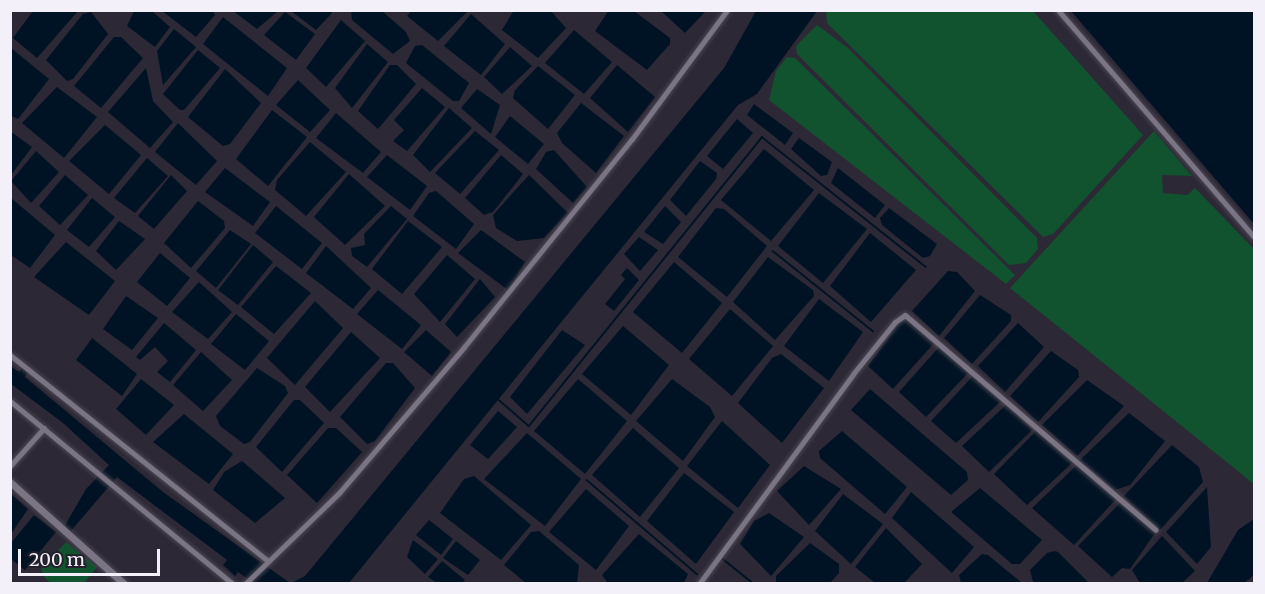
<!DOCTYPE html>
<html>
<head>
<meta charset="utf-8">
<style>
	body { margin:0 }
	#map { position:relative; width:1265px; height:594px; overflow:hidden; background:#2d2836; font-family:Merriweather,serif }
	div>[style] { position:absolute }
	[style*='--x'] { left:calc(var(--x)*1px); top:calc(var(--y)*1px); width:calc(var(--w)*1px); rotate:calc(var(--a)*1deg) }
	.green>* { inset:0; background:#11522f }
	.water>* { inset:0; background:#001324 }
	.stream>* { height:1.5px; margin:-0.75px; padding:0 0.75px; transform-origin:0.75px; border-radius:0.75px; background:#001324 }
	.roads { filter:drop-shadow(0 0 2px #4a4752) drop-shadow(0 0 2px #4a4752) }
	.minor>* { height:5px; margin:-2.5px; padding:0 2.5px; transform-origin:2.5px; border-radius:2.5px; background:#7a7484 }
	.tertiary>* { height:7px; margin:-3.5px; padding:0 3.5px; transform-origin:3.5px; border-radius:3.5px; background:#7a7484 }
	span { translate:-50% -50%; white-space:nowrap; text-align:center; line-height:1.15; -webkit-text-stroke:5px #231f2b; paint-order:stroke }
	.frame { position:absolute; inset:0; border:12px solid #f3f0f9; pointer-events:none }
	.scale { position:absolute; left:18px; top:549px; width:142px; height:27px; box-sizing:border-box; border:3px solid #f3f0f9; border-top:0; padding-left:8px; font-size:18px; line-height:21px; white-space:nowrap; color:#f3f0f9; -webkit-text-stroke:4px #231f2b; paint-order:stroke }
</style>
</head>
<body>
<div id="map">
	<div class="green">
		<i style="clip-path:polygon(826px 10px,1033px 11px,1143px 135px,1053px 234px,1043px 237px,827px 23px)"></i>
		<i style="clip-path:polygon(817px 25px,848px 48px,1037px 238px,1038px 249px,1026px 263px,1009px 265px,797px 54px,796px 46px)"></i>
		<i style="clip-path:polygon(787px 57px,795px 58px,1015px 275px,1006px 284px,769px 100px,776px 71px)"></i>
		<i style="clip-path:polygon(1154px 131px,1192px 176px,1162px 175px,1163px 193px,1187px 195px,1195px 188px,1254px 249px,1254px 484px,1010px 288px)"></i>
		<i style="clip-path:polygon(66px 542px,97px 567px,84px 583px,51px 583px,45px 578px,41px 569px)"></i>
	</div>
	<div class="water">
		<i style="clip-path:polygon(351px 10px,382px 11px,406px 32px,410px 41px,393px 54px,352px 20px)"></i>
		<i style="clip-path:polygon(514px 10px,551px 11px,566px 28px,538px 58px,502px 30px)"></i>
		<i style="clip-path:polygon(609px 10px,634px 11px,670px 38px,670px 44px,647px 70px,595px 31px)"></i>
		<i style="clip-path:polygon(33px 11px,78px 11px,37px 58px,13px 38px)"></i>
		<i style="clip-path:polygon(134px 11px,152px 11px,170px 27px,155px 47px,127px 26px)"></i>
		<i style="clip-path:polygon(162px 11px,213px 11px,215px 15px,196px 37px)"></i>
		<i style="clip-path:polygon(233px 11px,278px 11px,257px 29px)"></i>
		<i style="clip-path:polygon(291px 11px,331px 11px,332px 13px,316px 30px)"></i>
		<i style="clip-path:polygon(411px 11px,467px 10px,467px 12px,438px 41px,407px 16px)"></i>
		<i style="clip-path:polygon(706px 11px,685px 33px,662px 12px,662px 10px)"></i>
		<i style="clip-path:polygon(756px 11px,817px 11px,757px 94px,738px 105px,349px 583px,291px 583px,305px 576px,724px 68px)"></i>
		<i style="clip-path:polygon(1071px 11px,1254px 11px,1254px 224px)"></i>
		<i style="clip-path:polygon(91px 12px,108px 34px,73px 79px,67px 81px,46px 60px,83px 14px)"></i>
		<i style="clip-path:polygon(285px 12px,315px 34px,296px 60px,264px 35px)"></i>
		<i style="clip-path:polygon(471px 14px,505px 44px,481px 75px,444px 46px)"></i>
		<i style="clip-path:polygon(223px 17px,287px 68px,268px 96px,203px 44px)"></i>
		<i style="clip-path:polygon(341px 20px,365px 41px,326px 87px,306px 68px)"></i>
		<i style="clip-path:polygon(174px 29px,196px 47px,163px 85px,157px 51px)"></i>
		<i style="clip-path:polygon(574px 30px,612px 62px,584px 94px,545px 63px)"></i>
		<i style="clip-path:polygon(114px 37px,121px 37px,143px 58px,101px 108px,74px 86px)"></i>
		<i style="clip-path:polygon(367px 44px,388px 62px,352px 108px,335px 88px)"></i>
		<i style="clip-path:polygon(422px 45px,469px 83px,459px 101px,453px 101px,406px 63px,415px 46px)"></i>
		<i style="clip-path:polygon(510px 47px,532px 66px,502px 94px,484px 77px)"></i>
		<i style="clip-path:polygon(11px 48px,49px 79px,18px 119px,11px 116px)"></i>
		<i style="clip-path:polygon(198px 50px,220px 68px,184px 110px,180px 110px,163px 94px)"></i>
		<i style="clip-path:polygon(390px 65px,397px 65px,416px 84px,378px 129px,358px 111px)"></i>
		<i style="clip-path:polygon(617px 65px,655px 97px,628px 132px,590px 98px)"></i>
		<i style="clip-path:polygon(538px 66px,575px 95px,548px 129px,513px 98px,515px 90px)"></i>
		<i style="clip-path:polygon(146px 68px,153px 101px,173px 122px,150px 148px,108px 112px)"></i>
		<i style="clip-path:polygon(225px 69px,261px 103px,230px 144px,223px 146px,188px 117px)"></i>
		<i style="clip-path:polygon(298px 80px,330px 110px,310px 132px,276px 105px)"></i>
		<i style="clip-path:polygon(57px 87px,97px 117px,64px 158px,22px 123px)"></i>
		<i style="clip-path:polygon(422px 88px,445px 107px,407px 151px,393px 141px,404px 130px,394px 120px)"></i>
		<i style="clip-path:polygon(477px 89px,500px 105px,491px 134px,461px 108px)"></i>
		<i style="clip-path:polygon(581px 103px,624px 136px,596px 173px,562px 143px,557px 133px)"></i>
		<i style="clip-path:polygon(754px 104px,793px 133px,785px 145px,747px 115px)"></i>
		<i style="clip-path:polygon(449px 108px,472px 128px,430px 172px,413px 155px)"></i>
		<i style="clip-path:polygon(272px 110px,307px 137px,268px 186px,236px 159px)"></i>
		<i style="clip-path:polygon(336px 113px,381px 152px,363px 173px,316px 138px)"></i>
		<i style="clip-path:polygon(510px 116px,544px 144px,528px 164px,495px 137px)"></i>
		<i style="clip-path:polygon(737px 119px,753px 133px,723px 169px,707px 156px)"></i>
		<i style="clip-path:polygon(178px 123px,217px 161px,196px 185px,155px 152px)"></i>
		<i style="clip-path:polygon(105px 125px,141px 155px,109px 194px,69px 161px)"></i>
		<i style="clip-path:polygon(10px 131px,32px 147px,11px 175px,10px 175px)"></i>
		<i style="clip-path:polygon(475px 131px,499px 150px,460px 194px,435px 173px)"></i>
		<i style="clip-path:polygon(799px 138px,832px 162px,827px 175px,821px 176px,791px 149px)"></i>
		<i style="clip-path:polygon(310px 142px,346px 172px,306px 216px,275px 190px,277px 180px)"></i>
		<i style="clip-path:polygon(764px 149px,814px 190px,771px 241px,721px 200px)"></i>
		<i style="clip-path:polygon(554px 150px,587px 187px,573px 203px,536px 169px,546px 152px)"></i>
		<i style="clip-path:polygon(36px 151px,59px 172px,31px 203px,11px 181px)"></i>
		<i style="clip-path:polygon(387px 155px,427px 186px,410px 210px,367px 177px)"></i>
		<i style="clip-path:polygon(501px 155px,523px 174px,493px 212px,484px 215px,465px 198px)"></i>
		<i style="clip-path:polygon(147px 158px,168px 176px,135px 213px,114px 198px)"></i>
		<i style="clip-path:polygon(700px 161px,717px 173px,716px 179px,686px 216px,670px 200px)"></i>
		<i style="clip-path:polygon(225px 168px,270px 202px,253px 226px,205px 192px)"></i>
		<i style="clip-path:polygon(838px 168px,885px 205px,875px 218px,831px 183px)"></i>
		<i style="clip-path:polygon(349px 174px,385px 206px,345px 245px,314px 217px)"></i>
		<i style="clip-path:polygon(65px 175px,88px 195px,60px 225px,39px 206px)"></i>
		<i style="clip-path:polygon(171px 175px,187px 191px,154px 229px,138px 216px)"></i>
		<i style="clip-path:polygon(529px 175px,568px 213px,544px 238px,517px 241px,496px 228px,493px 215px)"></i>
		<i style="clip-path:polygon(436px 191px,474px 224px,456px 249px,413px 216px,429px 193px)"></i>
		<i style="clip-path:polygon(819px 193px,867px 229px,823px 283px,778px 246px)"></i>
		<i style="clip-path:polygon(11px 198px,55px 235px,30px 268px,11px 255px)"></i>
		<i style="clip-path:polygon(92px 198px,115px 217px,89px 247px,67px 230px)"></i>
		<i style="clip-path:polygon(198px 201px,224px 221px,225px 228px,191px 268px,164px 243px)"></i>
		<i style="clip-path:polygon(276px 206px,322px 243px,302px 269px,255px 233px)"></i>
		<i style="clip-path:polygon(391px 206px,407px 219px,367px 267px,352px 256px,351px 248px,365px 245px,364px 234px)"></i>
		<i style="clip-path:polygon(665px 206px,681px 222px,663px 244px,644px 232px)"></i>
		<i style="clip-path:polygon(716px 208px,724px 209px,767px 246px,727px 297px,678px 257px)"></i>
		<i style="clip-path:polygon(889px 208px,937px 244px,930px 256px,923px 258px,882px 225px,880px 218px)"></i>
		<i style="clip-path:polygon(119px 221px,145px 239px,116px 270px,96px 251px)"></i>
		<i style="clip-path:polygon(408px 221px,442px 247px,402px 294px,372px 269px)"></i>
		<i style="clip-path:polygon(230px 230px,251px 244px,216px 288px,196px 271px)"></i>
		<i style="clip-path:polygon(481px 230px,525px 262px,508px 290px,458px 253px)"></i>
		<i style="clip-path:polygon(870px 233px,916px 270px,871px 322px,830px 286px)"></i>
		<i style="clip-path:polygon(639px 237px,658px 250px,640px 271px,624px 254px)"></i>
		<i style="clip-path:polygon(66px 242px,115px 281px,89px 315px,34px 277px)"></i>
		<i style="clip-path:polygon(253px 245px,273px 262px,238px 305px,218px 290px)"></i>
		<i style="clip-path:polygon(326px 246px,371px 288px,353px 309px,306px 273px)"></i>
		<i style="clip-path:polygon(160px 253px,190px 278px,167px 306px,137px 282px)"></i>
		<i style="clip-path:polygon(447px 255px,475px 279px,440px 322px,414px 294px)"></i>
		<i style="clip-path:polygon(768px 257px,813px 290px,814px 296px,775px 340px,733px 302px)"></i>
		<i style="clip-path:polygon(674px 262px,722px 303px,682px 353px,633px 312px)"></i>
		<i style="clip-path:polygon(276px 266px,311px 293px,274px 334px,241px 307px)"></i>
		<i style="clip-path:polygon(627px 268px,639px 280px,614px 311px,605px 304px,625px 279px,621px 275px)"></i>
		<i style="clip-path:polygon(948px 271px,957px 272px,975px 291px,939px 336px,912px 311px)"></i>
		<i style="clip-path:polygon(480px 279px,495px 297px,457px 337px,445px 324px)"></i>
		<i style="clip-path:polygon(199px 282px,232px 312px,208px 339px,172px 312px)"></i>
		<i style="clip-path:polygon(378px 290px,421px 325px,402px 349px,357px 314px)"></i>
		<i style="clip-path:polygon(980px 295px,1011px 315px,1011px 321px,972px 364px,944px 338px)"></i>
		<i style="clip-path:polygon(126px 296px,158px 318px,132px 350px,103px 329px)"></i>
		<i style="clip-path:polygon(819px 299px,863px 332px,829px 381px,784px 346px)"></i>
		<i style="clip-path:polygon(315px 301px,343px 328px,295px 385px,267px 358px)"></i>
		<i style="clip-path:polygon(730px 309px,773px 346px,732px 396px,689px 359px)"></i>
		<i style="clip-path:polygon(236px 314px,269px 341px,245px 370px,211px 344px)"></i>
		<i style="clip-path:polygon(907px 319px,936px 341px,893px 389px,868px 366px,900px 322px)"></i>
		<i style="clip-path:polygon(164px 323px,196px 350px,170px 382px,157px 372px,168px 361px,155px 347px,140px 360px,136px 357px)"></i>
		<i style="clip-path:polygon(1018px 323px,1044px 347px,1005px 392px,978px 366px)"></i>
		<i style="clip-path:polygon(623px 326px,669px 365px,631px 415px,582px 374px)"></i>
		<i style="clip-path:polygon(426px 330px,451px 352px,432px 376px,404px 352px)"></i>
		<i style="clip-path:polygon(562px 330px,585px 345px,527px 414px,510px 397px)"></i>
		<i style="clip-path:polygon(351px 332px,380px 358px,330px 412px,305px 387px)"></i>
		<i style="clip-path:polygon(92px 338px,137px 374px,122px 396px,76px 360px)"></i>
		<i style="clip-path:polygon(939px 347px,968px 373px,926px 417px,899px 392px)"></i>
		<i style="clip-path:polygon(1051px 351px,1078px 370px,1079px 377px,1038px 422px,1010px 396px)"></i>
		<i style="clip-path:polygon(201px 352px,232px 380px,203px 411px,173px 385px)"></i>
		<i style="clip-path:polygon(781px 354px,824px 388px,782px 443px,738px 403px,772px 358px)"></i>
		<i style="clip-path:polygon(386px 363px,393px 363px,415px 388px,375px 441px,367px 444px,340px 417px)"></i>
		<i style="clip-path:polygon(10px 366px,19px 372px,23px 367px,28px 371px,25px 377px,163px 492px,290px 583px,253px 583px,238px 572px,235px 576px,223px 565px,227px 560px,117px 477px,70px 532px,64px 527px,86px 489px,109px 465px,63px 423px,11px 384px)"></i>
		<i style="clip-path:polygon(257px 368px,285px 386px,288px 393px,250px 442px,244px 444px,220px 426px,216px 416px)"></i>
		<i style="clip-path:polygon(973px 376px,1001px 401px,956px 443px,931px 421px)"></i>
		<i style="clip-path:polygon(141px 379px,174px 405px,146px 435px,116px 409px)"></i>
		<i style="clip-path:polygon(578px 379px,627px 421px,585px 474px,534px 431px)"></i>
		<i style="clip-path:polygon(672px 379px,710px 407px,715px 417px,683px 461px,636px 421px)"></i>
		<i style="clip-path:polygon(1087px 380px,1124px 406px,1077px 456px,1042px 425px)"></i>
		<i style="clip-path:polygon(870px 389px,967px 472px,968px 480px,951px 495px,851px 410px)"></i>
		<i style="clip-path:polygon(294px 400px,300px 400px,324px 423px,282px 472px,256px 447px)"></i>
		<i style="clip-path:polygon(1006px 405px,1032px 430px,989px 472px,962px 446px)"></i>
		<i style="clip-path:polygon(498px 411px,517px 427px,488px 459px,470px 445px)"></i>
		<i style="clip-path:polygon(1129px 413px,1165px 441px,1130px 485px,1115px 490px,1080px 460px)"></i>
		<i style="clip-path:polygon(184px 414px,233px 454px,209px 484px,153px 442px)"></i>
		<i style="clip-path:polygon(722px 421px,770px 465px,738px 508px,687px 466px)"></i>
		<i style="clip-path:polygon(328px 428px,336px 428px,362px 452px,317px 503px,287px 475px)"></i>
		<i style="clip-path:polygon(633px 428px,679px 468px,640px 517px,592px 475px)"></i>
		<i style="clip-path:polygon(842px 431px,907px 487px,885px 514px,820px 458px,819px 451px)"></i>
		<i style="clip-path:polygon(1036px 431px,1072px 463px,1027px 505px,994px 474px)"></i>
		<i style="clip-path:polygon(527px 433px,581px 479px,545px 526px,484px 479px)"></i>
		<i style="clip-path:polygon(1172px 445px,1199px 467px,1203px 482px,1160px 530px,1124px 496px)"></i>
		<i style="clip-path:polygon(242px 461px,285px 498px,255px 523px,213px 490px,224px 472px)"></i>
		<i style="clip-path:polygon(1077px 465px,1116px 499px,1074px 545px,1032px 508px)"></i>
		<i style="clip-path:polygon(804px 466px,841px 489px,809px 525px,777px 491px)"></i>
		<i style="clip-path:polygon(684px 473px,734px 512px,696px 564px,647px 521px)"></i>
		<i style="clip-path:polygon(474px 476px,531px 525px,501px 560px,440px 513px,464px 479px)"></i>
		<i style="clip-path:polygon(1207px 487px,1211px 547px,1197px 564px,1166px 532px)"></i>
		<i style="clip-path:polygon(980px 488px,1042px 540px,1020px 564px,1012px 564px,951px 512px)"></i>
		<i style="clip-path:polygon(586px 489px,629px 526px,596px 570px,549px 532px)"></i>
		<i style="clip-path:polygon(911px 492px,974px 547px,952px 573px,892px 518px)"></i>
		<i style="clip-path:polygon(11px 494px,28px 509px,11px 534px)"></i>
		<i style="clip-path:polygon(843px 494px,883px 524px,851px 564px,815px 531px)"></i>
		<i style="clip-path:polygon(1120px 503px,1155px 533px,1130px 569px,1122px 568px,1112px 577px,1078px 546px)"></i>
		<i style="clip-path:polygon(769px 513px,804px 537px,771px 576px,740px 544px,754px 521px)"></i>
		<i style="clip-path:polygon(34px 515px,56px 532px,25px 570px,11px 559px,11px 543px)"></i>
		<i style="clip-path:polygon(1254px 519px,1254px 575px,1244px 583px,1207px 583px,1238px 530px)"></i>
		<i style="clip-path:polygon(429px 520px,453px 539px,441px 555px,416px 535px)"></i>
		<i style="clip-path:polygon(886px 528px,922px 564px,904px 583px,875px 583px,855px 567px)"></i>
		<i style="clip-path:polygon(539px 531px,579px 565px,577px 583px,526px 583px,504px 565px,531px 532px)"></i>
		<i style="clip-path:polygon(639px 534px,688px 574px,684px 583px,607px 582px,602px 575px)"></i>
		<i style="clip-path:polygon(1162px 536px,1195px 571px,1182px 583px,1140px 583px,1132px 570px)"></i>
		<i style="clip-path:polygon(413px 540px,438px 559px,425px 574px,407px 557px)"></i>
		<i style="clip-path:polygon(456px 541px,480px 560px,468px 575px,443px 558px)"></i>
		<i style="clip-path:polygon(810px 543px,839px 564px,839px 573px,830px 583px,776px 583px,776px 576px)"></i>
		<i style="clip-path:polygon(1055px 551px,1058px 552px,1089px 583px,1033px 582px,1030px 570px,1047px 553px)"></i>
		<i style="clip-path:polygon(982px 554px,988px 555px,1022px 583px,961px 583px,959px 575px)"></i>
		<i style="clip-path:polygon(442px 561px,465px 580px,462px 583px,437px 583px,428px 577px)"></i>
	</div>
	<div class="stream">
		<i style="--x:773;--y:251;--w:128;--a:38.7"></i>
		<i style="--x:498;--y:399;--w:41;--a:41.1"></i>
		<i style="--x:529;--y:426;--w:371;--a:-51.1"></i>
		<i style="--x:762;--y:137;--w:209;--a:38.4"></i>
		<i style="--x:587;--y:480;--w:145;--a:40.5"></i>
		<i style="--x:722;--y:558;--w:41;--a:39.1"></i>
	</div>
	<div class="roads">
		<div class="minor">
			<i style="--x:1058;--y:10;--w:300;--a:49.2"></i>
			<i style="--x:10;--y:355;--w:329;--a:38.6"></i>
			<i style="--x:10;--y:401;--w:288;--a:39.4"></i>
			<i style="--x:10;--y:466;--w:51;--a:-48.2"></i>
			<i style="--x:245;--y:584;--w:131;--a:-44.1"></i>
			<i style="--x:339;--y:493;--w:192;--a:-49.4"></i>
			<i style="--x:464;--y:347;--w:267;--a:-51.1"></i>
			<i style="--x:632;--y:139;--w:160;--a:-53.6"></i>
			<i style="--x:699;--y:584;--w:260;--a:-53.7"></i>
			<i style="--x:853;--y:374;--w:67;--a:-51.1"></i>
			<i style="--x:895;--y:322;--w:12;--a:-35"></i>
			<i style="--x:905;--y:315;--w:330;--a:40.6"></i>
		</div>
		<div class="tertiary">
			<i style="--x:10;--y:482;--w:153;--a:41.8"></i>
		</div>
	</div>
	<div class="frame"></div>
	<div class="scale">200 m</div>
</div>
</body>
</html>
